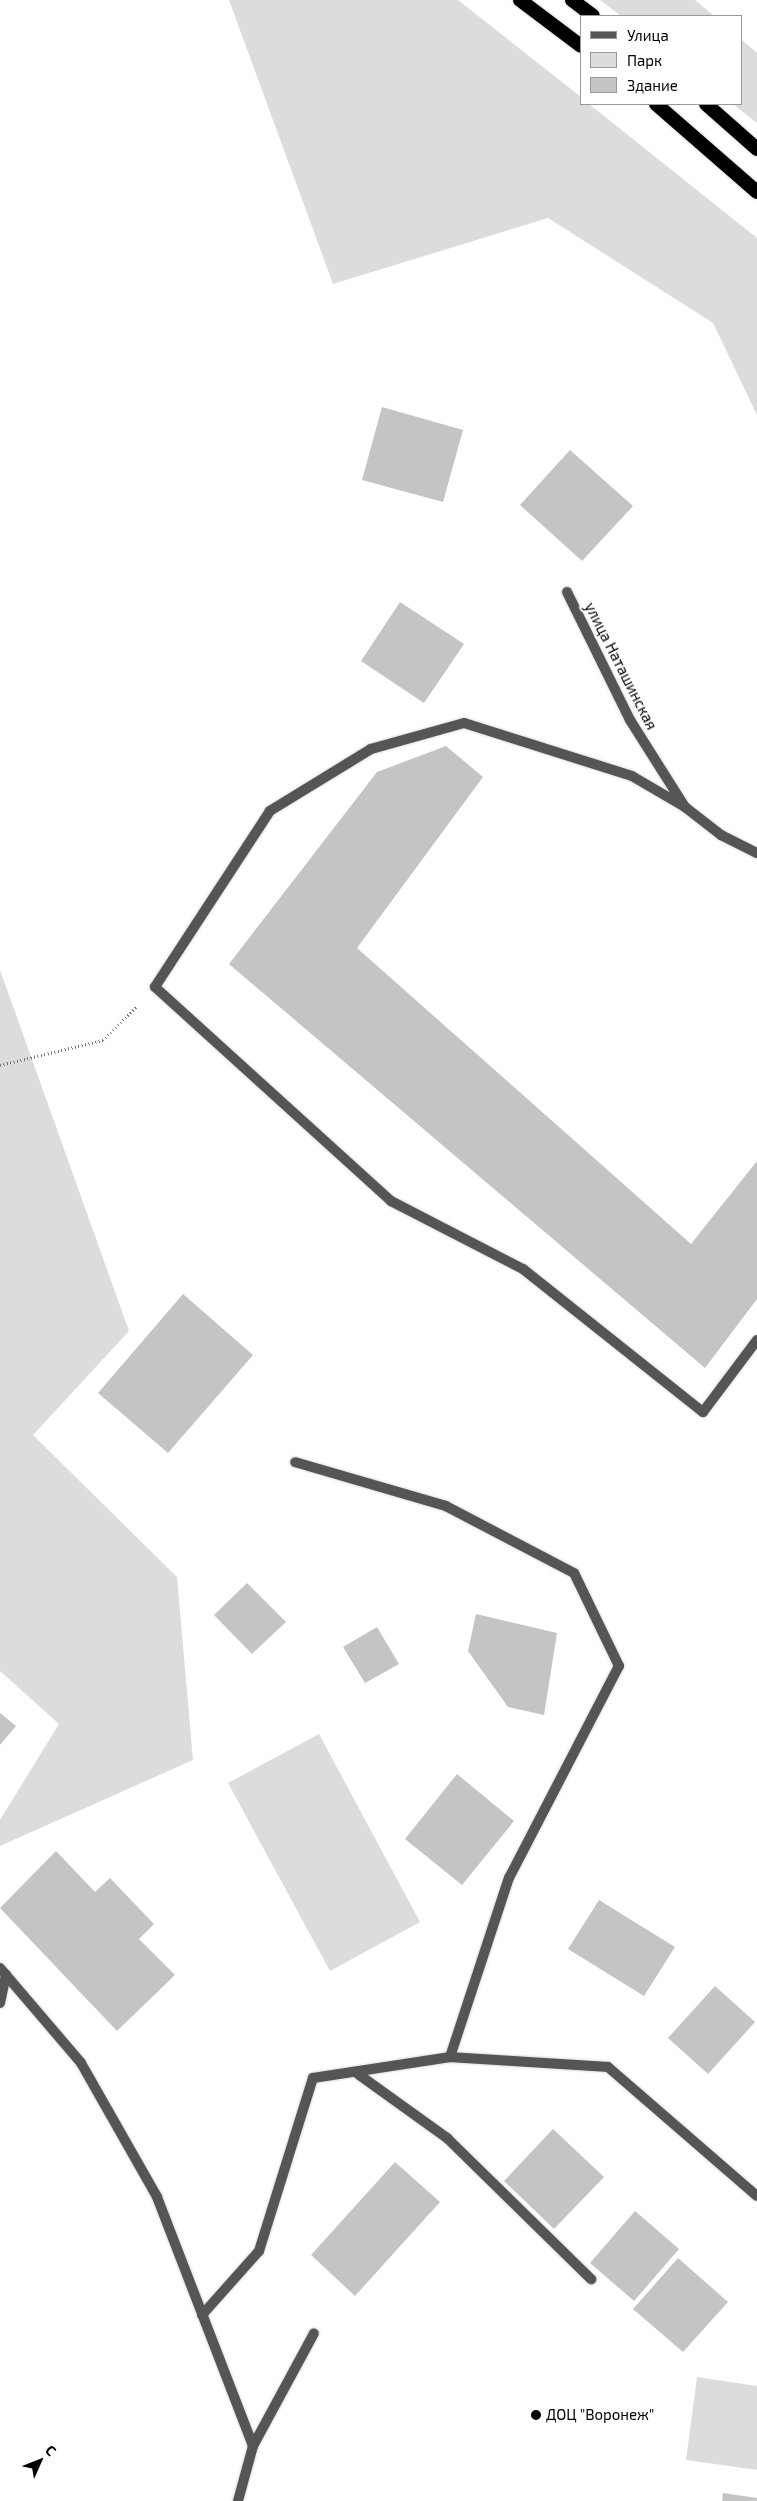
<!DOCTYPE html>
<html>
<head>
<meta charset="utf-8">
<style>
	body { margin:0 }
	#map { position:relative; width:757px; height:2501px; overflow:hidden; background:#fff; font-family:"Exo 2",sans-serif }
	div>[style] { position:absolute }
	[style*='--x'] { left:calc(var(--x)*1px); top:calc(var(--y)*1px); width:calc(var(--w)*1px); rotate:calc(var(--a)*1deg) }
	.green>* { inset:0; background:#dcdcdc }
	.building>* { inset:0; background:#c4c4c4 }
	.path>* { height:3px; margin-top:-1.5px; transform-origin:0; background:repeating-linear-gradient(90deg,#777 0 1px,transparent 0 3.5px) }
	.roads { filter:drop-shadow(0 0 1px #dbdbdb) drop-shadow(0 0 1px #dbdbdb) }
	.service>* { height:10px; margin:-5px; padding:0 5px; transform-origin:5px; border-radius:5px; background:#555 }
	.minor>* { height:10px; margin:-5px; padding:0 5px; transform-origin:5px; border-radius:5px; background:#555 }
	.trunk>* { height:14px; margin:-7px; padding:0 7px; transform-origin:7px; border-radius:7px; background:#000 }
	.dots>* { width:14px; height:14px; translate:-50% -50%; box-sizing:border-box; border:2px solid #fff; border-radius:50% }
	span { translate:-50% -50%; white-space:nowrap; text-align:center; line-height:1.15; -webkit-text-stroke:4px #fff; paint-order:stroke }
	.street-label { font-size:15px; color:#000 }
	.poi-label { font-size:15px; color:#000 }
	.left { translate:0 -50%; text-align:left }
	.legend { position:absolute; left:580px; top:15px; width:162px; height:90px; box-sizing:border-box; background:#fff; border:1px solid #999; margin:0; padding:6px 9px; list-style:none; font-size:15px; color:#000 }
	.legend li { display:flex; align-items:center; gap:10px; height:25px }
	.legend b { width:25px; border:1px solid #999 }
	.north { position:absolute; left:15px; top:2436px; width:50px; height:50px; -webkit-text-stroke:4px #fff; paint-order:stroke; rotate:46deg; font-size:14px; font-weight:700; line-height:20px; text-align:center; color:#000 }
	.north::after { content:''; display:block; margin:auto; width:18px; height:22px; background:#000; clip-path:polygon(50% 0,100% 100%,50% 72%,0 100%) }
</style>
</head>
<body>
<div id="map">
	<div class="green">
		<i style="clip-path:polygon(229px 0,458px 0,581px 97px,581px 104px,589px 104px,757px 238px,757px 415px,713px 323px,548px 218px,333px 284px)"></i>
		<i style="clip-path:polygon(600px 0,695px 0,714px 16px,621px 16px)"></i>
		<i style="clip-path:polygon(741px 39px,757px 53px,757px 123px,733px 104px,741px 104px)"></i>
		<i style="clip-path:polygon(0 970px,129px 1331px,33px 1435px,177px 1577px,193px 1760px,0 1846px,0 1820px,59px 1724px,0 1671px)"></i>
		<i style="clip-path:polygon(319px 1734px,420px 1922px,330px 1971px,228px 1783px)"></i>
		<i style="clip-path:polygon(697px 2377px,757px 2386px,757px 2470px,686px 2460px)"></i>
	</div>
	<div class="building">
		<i style="clip-path:polygon(382px 407px,463px 430px,443px 502px,362px 480px)"></i>
		<i style="clip-path:polygon(570px 450px,633px 506px,582px 561px,520px 505px)"></i>
		<i style="clip-path:polygon(400px 602px,464px 644px,424px 703px,361px 661px)"></i>
		<i style="clip-path:polygon(446px 746px,483px 777px,357px 948px,691px 1244px,757px 1161px,757px 1299px,705px 1368px,229px 964px,377px 772px)"></i>
		<i style="clip-path:polygon(183px 1294px,253px 1355px,168px 1453px,98px 1393px)"></i>
		<i style="clip-path:polygon(247px 1583px,286px 1622px,252px 1654px,214px 1615px)"></i>
		<i style="clip-path:polygon(476px 1614px,557px 1633px,544px 1715px,508px 1707px,468px 1651px)"></i>
		<i style="clip-path:polygon(377px 1627px,399px 1664px,365px 1683px,343px 1647px)"></i>
		<i style="clip-path:polygon(0 1713px,16px 1726px,0 1745px)"></i>
		<i style="clip-path:polygon(457px 1774px,514px 1821px,462px 1885px,405px 1839px)"></i>
		<i style="clip-path:polygon(56px 1851px,95px 1892px,110px 1878px,154px 1924px,139px 1939px,175px 1975px,117px 2031px,0 1908px)"></i>
		<i style="clip-path:polygon(599px 1900px,675px 1947px,644px 1996px,568px 1949px)"></i>
		<i style="clip-path:polygon(715px 1986px,755px 2022px,708px 2074px,668px 2038px)"></i>
		<i style="clip-path:polygon(553px 2129px,604px 2177px,554px 2229px,504px 2181px)"></i>
		<i style="clip-path:polygon(395px 2162px,440px 2202px,355px 2296px,311px 2255px)"></i>
		<i style="clip-path:polygon(635px 2211px,679px 2249px,634px 2301px,590px 2263px)"></i>
		<i style="clip-path:polygon(678px 2258px,728px 2302px,683px 2352px,633px 2309px)"></i>
		<i style="clip-path:polygon(723px 2493px,757px 2498px,757px 2501px,722px 2501px)"></i>
	</div>
	<div class="path">
		<i style="--x:0;--y:1065;--w:106;--a:-13.6"></i>
		<i style="--x:103;--y:1040;--w:48;--a:-45"></i>
	</div>
	<div class="roads">
		<div class="service">
			<i style="--x:567;--y:592;--w:143;--a:63.8"></i>
			<i style="--x:630;--y:720;--w:103;--a:57.7"></i>
			<i style="--x:685;--y:807;--w:46;--a:37.9"></i>
			<i style="--x:721;--y:835;--w:40;--a:26.6"></i>
			<i style="--x:685;--y:807;--w:61;--a:-149.7"></i>
			<i style="--x:632;--y:776;--w:176;--a:-162.5"></i>
			<i style="--x:464;--y:723;--w:97;--a:164.4"></i>
			<i style="--x:371;--y:749;--w:119;--a:148.5"></i>
			<i style="--x:270;--y:811;--w:210;--a:123.2"></i>
			<i style="--x:155;--y:987;--w:319;--a:42.2"></i>
			<i style="--x:391;--y:1201;--w:148;--a:27.3"></i>
			<i style="--x:523;--y:1269;--w:230;--a:38.5"></i>
			<i style="--x:703;--y:1412;--w:90;--a:-53.1"></i>
			<i style="--x:0;--y:2003;--w:29;--a:-78"></i>
			<i style="--x:450;--y:2057;--w:158;--a:3.6"></i>
			<i style="--x:608;--y:2067;--w:197;--a:40.9"></i>
			<i style="--x:358;--y:2074;--w:110;--a:35.7"></i>
			<i style="--x:447;--y:2138;--w:202;--a:44.4"></i>
			<i style="--x:253;--y:2446;--w:128;--a:-61.6"></i>
		</div>
		<div class="minor">
			<i style="--x:0;--y:1968;--w:125;--a:49.5"></i>
			<i style="--x:81;--y:2063;--w:154;--a:60.4"></i>
			<i style="--x:157;--y:2197;--w:267;--a:68.9"></i>
			<i style="--x:253;--y:2446;--w:57;--a:105.3"></i>
			<i style="--x:202;--y:2315;--w:86;--a:-48.3"></i>
			<i style="--x:259;--y:2251;--w:181;--a:-72.7"></i>
			<i style="--x:313;--y:2078;--w:139;--a:-8.7"></i>
			<i style="--x:450;--y:2057;--w:188;--a:-71.8"></i>
			<i style="--x:509;--y:1878;--w:239;--a:-62.6"></i>
			<i style="--x:619;--y:1666;--w:103;--a:-115.8"></i>
			<i style="--x:574;--y:1573;--w:144;--a:-152.4"></i>
			<i style="--x:446;--y:1506;--w:157;--a:-163.8"></i>
		</div>
		<div class="trunk">
			<i style="--x:520;--y:0;--w:76;--a:37"></i>
			<i style="--x:572;--y:0;--w:26;--a:37"></i>
			<i style="--x:656;--y:104;--w:134;--a:41.1"></i>
			<i style="--x:706;--y:104;--w:68;--a:41.4"></i>
		</div>
	</div>
	<div class="dots">
		<i style="left:536px;top:2415px;background:#000"></i>
	</div>
	<div class="street-label">
		<span style="left:621px;top:666px;rotate:63deg">улица Наташинская</span>
	</div>
	<div class="poi-label">
		<span class="left" style="left:546px;top:2415px">ДОЦ "Воронеж"</span>
	</div>
	<ul class="legend">
	<li><b style="height:6px;background:#555"></b>Улица</li>
	<li><b style="height:14px;background:#dcdcdc"></b>Парк</li>
	<li><b style="height:14px;background:#c4c4c4"></b>Здание</li>
	</ul>
	<div class="north">С</div>
</div>
</body>
</html>
